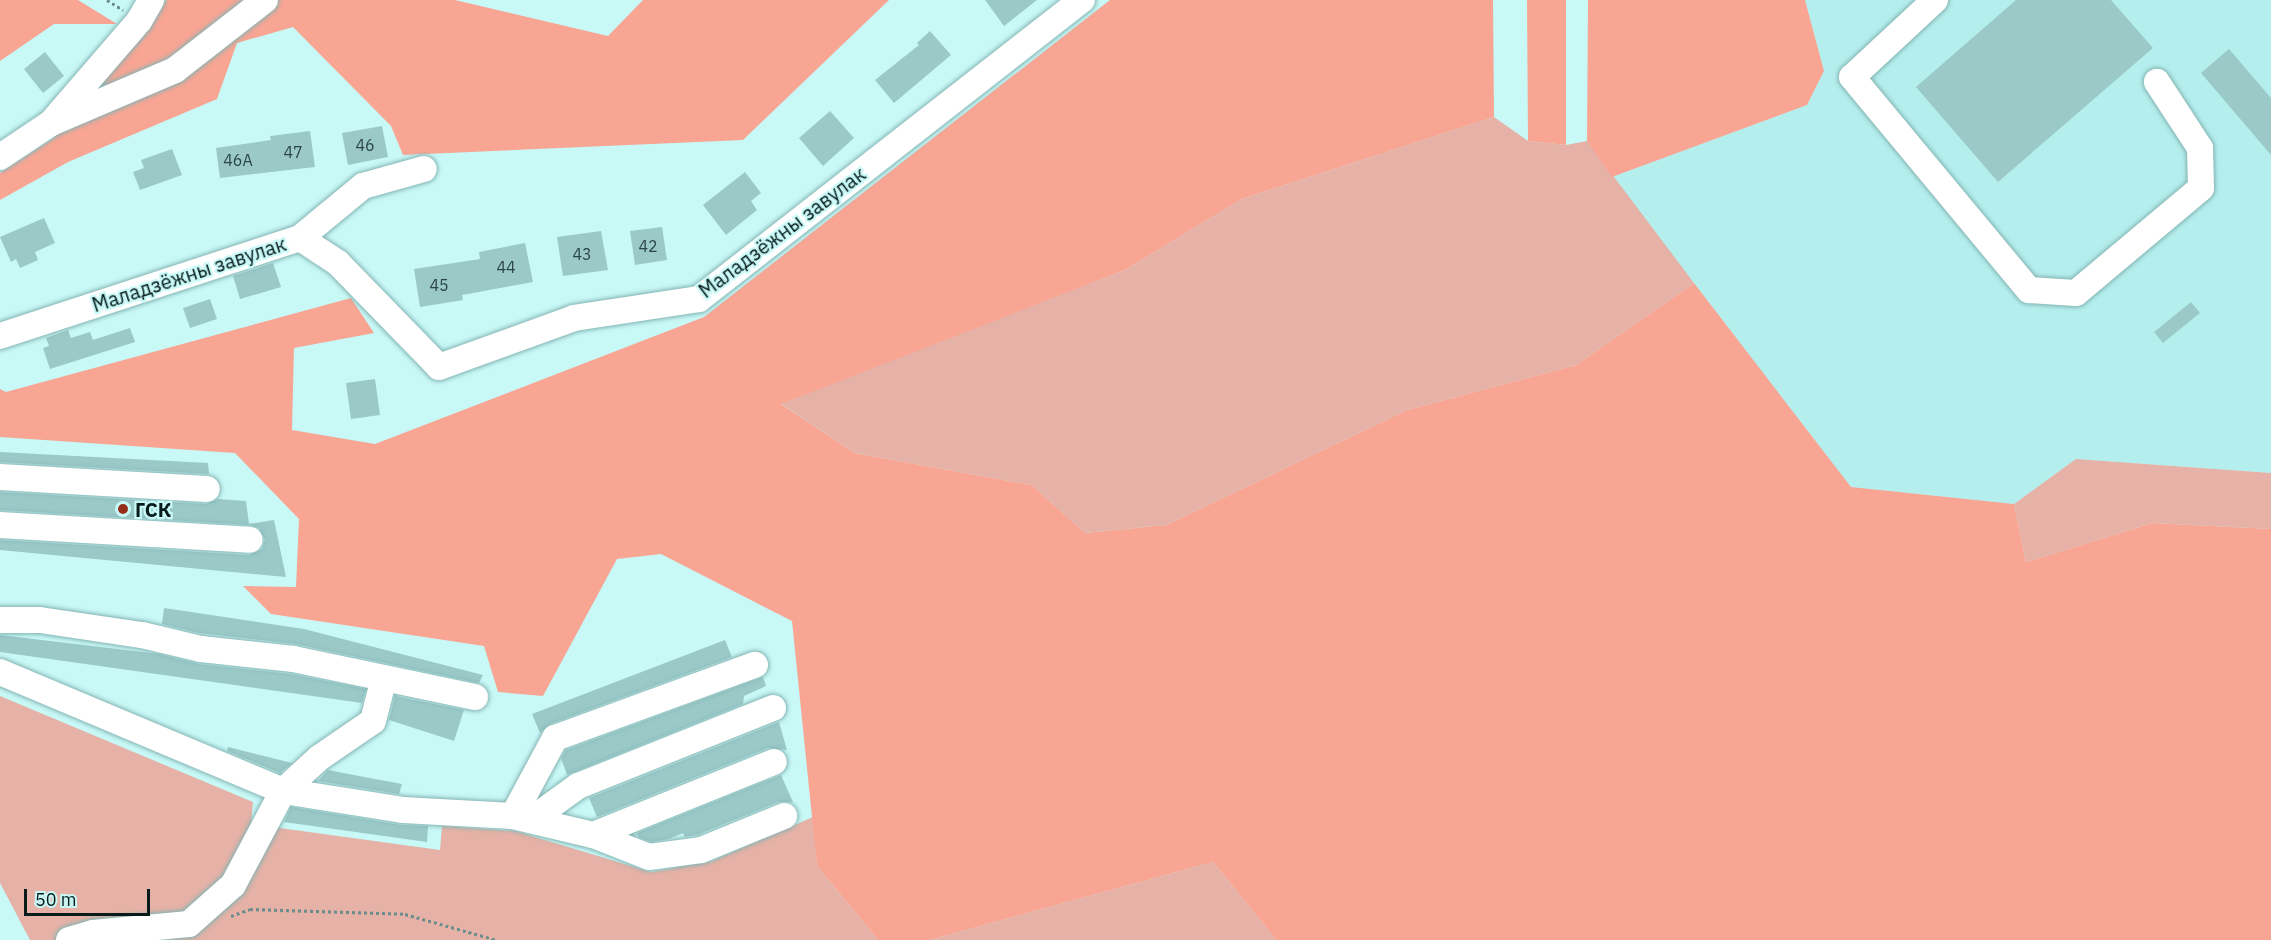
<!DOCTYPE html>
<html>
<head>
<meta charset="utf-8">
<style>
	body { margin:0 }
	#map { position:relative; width:2271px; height:940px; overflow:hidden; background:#c8f9f7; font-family:"IBM Plex Sans",sans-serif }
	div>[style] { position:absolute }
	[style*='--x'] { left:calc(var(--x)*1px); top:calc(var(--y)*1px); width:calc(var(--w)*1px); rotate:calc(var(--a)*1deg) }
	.built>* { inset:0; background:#b4efee }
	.green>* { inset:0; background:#e6b1a6 }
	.forest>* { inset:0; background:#f8a594 }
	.building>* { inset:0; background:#9ac9c8 }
	.path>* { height:3px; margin-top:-1.5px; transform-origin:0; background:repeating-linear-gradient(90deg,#6b8d8c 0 3px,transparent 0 6px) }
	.roads { filter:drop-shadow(0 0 2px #85b4b3) drop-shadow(0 0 2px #85b4b3) }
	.minor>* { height:26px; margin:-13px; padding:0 13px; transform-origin:13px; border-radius:13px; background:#fff }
	.dots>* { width:16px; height:16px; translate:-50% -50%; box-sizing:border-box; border:3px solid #c8f9f7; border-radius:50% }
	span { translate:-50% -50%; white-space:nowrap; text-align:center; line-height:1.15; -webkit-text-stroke:4.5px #c8f9f7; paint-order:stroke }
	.number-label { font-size:16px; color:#2c4646 }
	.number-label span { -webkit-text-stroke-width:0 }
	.street-label { font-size:20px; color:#081b1b }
	.poi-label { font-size:20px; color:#081b1b; font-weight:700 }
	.left { translate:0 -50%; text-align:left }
	.scale { position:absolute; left:24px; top:889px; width:126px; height:27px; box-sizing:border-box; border:3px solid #081b1b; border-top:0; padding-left:8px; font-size:18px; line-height:21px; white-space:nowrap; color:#081b1b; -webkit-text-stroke:4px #c8f9f7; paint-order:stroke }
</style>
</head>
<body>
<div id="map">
	<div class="built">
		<i style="clip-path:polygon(1805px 0,2271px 0,2271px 473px,2076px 459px,2014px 504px,1851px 487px,1612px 177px,1807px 105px,1824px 71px)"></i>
	</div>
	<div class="green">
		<i style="clip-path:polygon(1494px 117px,1528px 141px,1566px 145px,1587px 141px,1694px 283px,1576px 365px,1407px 410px,1166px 525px,1085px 533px,1032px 485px,855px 453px,780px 403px,1125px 270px,1242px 199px)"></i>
		<i style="clip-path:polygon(2076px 459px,2271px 473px,2271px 529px,2152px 523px,2026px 562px,2014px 504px)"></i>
		<i style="clip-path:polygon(0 696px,253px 802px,251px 824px,440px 850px,442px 826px,515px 831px,651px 872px,712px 861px,813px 817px,817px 866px,878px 940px,30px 940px,0 883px)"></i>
		<i style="clip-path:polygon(1213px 862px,1276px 940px,930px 940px)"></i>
	</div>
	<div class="forest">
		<i style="clip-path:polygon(0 0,78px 0,117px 24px,54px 24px,0 61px)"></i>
		<i style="clip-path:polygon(166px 0,455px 0,608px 36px,643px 0,889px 0,743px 140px,403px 155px,391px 126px,293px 27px,237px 43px,217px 99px,68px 162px,0 200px,0 173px,54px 138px,152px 25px)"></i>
		<i style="clip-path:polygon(1110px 0,1493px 0,1494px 117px,1242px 199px,1125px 270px,781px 404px,855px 453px,1032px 485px,1085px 533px,1166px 525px,1407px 410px,1576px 365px,1694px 283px,1851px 487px,2014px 504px,2026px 562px,2152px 523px,2271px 529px,2271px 940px,1276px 940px,1213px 862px,930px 940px,878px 940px,817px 866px,792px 621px,661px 554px,617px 559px,543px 696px,498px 692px,484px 646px,271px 614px,243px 586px,296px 587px,299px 519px,235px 453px,0 437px,0 389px,6px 392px,351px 298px,374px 333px,294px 348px,292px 430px,375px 444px,704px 317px)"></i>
		<i style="clip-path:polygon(1527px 0,1566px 0,1566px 145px,1528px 141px)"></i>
		<i style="clip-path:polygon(1588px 0,1805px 0,1824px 71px,1807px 105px,1612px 177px,1587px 141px)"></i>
	</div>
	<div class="building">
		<i style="clip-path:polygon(985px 0,1037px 0,1004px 26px)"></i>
		<i style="clip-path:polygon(2016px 0,2111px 0,2153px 48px,1998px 182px,1916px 87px)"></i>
		<i style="clip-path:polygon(930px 31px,951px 55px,894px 103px,875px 80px,919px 45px,917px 43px)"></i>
		<i style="clip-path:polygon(2229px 49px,2271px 98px,2271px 155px,2201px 73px)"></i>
		<i style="clip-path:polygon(45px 52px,64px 76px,43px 93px,24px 69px)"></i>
		<i style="clip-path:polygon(830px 111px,854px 138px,823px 166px,799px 138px)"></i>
		<i style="clip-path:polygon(382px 126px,388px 157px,348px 165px,342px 133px)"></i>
		<i style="clip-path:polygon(310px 131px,315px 167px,220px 178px,216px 148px,271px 140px,270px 136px)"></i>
		<i style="clip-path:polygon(172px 149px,182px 175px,140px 190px,133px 172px,144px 168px,141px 160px)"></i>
		<i style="clip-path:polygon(745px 172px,761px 193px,751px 201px,757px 210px,726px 235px,703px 205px)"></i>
		<i style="clip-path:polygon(44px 218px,55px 243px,35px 252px,38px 260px,20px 268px,16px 259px,11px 262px,0 237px)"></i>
		<i style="clip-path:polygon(662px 227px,667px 260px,635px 265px,630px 231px)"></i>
		<i style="clip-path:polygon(601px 231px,608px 270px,563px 276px,557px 237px)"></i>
		<i style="clip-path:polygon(525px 243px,533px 282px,462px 295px,463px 300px,420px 307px,414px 269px,480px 259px,479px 252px)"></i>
		<i style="clip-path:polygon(273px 263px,281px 287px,240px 299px,233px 276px)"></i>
		<i style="clip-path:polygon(210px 299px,217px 319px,190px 328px,183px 308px)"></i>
		<i style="clip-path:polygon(2191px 302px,2200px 313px,2163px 343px,2154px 332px)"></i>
		<i style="clip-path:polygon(130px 328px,135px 342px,50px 369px,43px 348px,49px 346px,46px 338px,68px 330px,71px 338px,90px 332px,93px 340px)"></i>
		<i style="clip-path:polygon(375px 379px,380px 415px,351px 419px,346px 383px)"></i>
		<i style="clip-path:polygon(0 452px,208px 463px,209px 474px,0 462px)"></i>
		<i style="clip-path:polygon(0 492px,206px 504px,218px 499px,246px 501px,249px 524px,274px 520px,286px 577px,0 550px,0 540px,249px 555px,262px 549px,265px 540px,259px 528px,251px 525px,0 510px)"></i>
		<i style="clip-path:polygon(164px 608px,304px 629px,483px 675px,479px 683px,296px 644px,199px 633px,162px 624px)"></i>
		<i style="clip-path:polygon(0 635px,159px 654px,199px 664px,291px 674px,366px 689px,362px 703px,0 652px)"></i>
		<i style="clip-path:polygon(725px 640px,732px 657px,550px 724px,540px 733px,532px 714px)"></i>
		<i style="clip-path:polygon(763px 677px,766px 686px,744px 696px,743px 704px,567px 775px,561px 758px,566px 750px)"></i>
		<i style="clip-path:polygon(395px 696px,464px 710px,454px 741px,389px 720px)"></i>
		<i style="clip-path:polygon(779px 722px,787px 750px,768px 748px,597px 817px,589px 798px)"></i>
		<i style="clip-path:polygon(228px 747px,292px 763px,280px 773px,227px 751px)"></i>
		<i style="clip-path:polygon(328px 770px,359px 776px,402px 784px,399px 794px,318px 781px)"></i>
		<i style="clip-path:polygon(781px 775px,793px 802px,778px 802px,697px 835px,685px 837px,683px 833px,669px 839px,651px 842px,638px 837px,637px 833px)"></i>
		<i style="clip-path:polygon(291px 807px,401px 825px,428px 826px,427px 842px,284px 822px)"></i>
	</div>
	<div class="path">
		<i style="--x:107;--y:0;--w:19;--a:32"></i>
		<i style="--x:231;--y:916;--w:20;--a:-20"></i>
		<i style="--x:250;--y:909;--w:155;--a:1.8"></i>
		<i style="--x:405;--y:914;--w:96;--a:15.8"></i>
	</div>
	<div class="roads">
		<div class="minor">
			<i style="--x:1935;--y:0;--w:113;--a:137.1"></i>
			<i style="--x:1852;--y:77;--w:277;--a:50.3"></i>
			<i style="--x:2029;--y:290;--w:47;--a:3.7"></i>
			<i style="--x:2076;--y:293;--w:163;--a:-40"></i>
			<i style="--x:2201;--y:188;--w:40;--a:-91.4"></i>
			<i style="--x:2200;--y:148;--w:79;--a:-123.1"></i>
			<i style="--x:51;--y:123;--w:135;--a:-23.1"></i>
			<i style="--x:175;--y:70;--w:114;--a:-37.9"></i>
			<i style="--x:0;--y:157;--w:61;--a:-33.7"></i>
			<i style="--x:51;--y:123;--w:135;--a:-49.2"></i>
			<i style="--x:139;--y:21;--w:24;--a:-60"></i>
			<i style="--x:300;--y:238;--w:82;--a:-39.5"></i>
			<i style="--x:363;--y:186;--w:63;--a:-15.6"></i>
			<i style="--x:0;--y:336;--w:316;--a:-18.1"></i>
			<i style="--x:300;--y:238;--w:45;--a:33.3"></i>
			<i style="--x:338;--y:263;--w:145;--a:45.8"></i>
			<i style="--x:439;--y:367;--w:144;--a:-19.9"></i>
			<i style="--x:574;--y:318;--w:126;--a:-8.6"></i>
			<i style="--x:699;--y:299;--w:486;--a:-38"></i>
			<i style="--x:0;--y:477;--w:207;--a:3.3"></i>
			<i style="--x:0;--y:525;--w:250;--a:3.4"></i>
			<i style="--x:0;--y:620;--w:40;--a:0"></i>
			<i style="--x:40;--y:620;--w:103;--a:8.4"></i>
			<i style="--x:142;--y:635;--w:61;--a:13.3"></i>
			<i style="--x:201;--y:649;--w:93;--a:6.2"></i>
			<i style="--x:293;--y:659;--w:186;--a:11.8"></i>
			<i style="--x:0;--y:672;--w:307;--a:22.8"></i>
			<i style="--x:283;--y:791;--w:121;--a:9"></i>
			<i style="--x:403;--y:810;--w:110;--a:3.1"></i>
			<i style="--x:513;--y:816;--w:82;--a:13.4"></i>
			<i style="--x:593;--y:835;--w:195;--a:-22"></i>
			<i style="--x:513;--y:816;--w:89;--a:-61.7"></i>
			<i style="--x:555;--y:738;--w:213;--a:-20.1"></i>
			<i style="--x:531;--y:820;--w:58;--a:-35.9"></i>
			<i style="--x:578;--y:786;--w:210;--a:-21.8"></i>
			<i style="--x:593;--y:835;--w:60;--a:21.4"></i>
			<i style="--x:649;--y:857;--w:52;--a:-7.7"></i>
			<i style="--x:701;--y:850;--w:90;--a:-22.3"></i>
			<i style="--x:69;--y:940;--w:25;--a:-16"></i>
			<i style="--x:93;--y:933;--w:96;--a:-5.4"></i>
			<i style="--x:189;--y:924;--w:59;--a:-41.6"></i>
			<i style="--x:233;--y:885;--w:106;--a:-62"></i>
			<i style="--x:283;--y:791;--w:49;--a:-42.5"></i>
			<i style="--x:319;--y:758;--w:65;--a:-34.4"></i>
			<i style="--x:373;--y:721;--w:44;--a:-75.7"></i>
		</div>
	</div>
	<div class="dots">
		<i style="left:123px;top:509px;background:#972e1b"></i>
	</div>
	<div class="number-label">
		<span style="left:365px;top:145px">46</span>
		<span style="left:293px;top:152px">47</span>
		<span style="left:238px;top:160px">46А</span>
		<span style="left:648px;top:246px">42</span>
		<span style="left:582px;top:254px">43</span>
		<span style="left:506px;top:267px">44</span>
		<span style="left:439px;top:285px">45</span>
	</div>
	<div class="street-label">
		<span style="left:782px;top:232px;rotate:-37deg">Маладзёжны завулак</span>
		<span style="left:189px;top:274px;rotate:-18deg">Маладзёжны завулак</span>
	</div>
	<div class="poi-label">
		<span class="left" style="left:135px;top:509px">ГСК</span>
	</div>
	<div class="scale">50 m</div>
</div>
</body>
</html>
